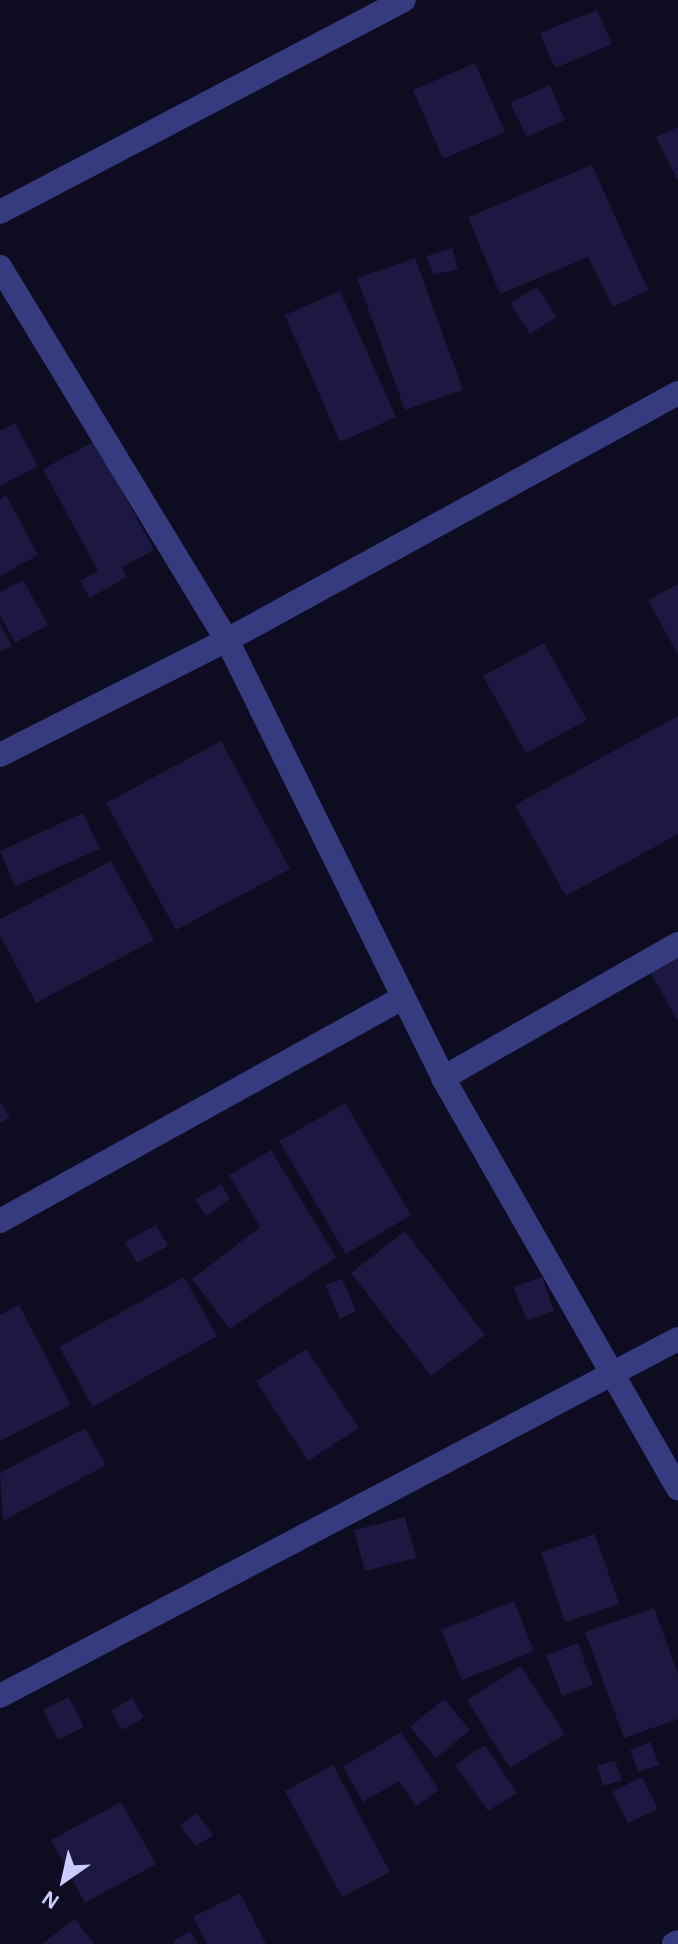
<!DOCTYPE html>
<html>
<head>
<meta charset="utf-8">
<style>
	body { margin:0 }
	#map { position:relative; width:678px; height:1944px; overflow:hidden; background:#0d0c20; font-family:"Alegreya Sans",sans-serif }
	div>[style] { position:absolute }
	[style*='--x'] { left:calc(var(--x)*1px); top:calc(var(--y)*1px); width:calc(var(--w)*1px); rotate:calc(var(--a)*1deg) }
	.building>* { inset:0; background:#1c1841 }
	.street>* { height:24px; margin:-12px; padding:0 12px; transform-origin:12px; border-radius:12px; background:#363b80 }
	span { translate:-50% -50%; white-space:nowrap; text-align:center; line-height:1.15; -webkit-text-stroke:6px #0d0c20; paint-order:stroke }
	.north { position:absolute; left:24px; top:1840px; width:80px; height:80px; -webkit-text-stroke:6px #0d0c20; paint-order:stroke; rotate:214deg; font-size:22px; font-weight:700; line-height:32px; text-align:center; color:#cbcbff }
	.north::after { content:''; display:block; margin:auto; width:28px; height:36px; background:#cbcbff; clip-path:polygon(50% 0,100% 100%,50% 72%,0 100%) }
</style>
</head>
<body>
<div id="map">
	<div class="building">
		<i style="clip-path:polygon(597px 10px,612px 44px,555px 68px,540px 33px)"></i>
		<i style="clip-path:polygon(475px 63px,505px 132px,443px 159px,413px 90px)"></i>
		<i style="clip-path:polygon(550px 85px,565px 120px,527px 137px,510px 103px)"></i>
		<i style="clip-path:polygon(678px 127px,678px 181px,656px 137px)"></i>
		<i style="clip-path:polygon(592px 165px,648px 290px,613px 307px,588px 257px,500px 294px,468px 217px)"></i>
		<i style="clip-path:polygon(452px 248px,458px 269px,433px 275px,427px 256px)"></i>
		<i style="clip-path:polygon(415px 258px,463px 390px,405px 410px,357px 278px)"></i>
		<i style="clip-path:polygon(537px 287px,557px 317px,530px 334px,510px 303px)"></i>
		<i style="clip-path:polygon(340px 291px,396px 417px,340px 442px,285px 315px)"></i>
		<i style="clip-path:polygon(15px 423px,38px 466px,0 486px,0 431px)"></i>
		<i style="clip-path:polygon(95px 441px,154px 550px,122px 567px,127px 577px,90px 598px,80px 581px,98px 571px,43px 469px)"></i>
		<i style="clip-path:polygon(6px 495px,38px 555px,0 576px,0 499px)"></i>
		<i style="clip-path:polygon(23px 580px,48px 625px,15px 643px,0 615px,0 592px)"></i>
		<i style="clip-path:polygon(678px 584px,678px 655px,648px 600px)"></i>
		<i style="clip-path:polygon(0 624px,12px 646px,0 652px)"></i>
		<i style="clip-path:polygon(544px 643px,587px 720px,526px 753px,483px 676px)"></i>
		<i style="clip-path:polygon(678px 716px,678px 834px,566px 896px,515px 805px)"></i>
		<i style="clip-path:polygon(221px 741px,290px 869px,176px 930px,106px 803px)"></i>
		<i style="clip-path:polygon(83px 813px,100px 849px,15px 886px,0 851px)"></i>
		<i style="clip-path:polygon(111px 861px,154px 940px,36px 1003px,0 935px,0 919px)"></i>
		<i style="clip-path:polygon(678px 951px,678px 1021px,648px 968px)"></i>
		<i style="clip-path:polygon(0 1101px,10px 1118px,0 1123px)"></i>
		<i style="clip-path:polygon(345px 1103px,411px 1215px,346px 1254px,279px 1141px)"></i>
		<i style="clip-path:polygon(271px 1150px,336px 1257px,230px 1329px,192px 1279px,260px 1227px,229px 1175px)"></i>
		<i style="clip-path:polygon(221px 1184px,230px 1199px,206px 1216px,195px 1200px)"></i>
		<i style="clip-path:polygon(156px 1225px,168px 1246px,137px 1263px,125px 1242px)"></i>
		<i style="clip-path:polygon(405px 1231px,485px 1335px,431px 1376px,351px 1273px)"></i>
		<i style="clip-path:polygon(184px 1277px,217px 1336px,93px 1407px,59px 1347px)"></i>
		<i style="clip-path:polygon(542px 1277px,554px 1311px,527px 1320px,513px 1287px)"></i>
		<i style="clip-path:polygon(342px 1279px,356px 1311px,340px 1319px,325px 1285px)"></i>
		<i style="clip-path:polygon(19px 1305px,71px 1405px,0 1441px,0 1315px)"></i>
		<i style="clip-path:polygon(306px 1349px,359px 1428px,308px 1461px,256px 1381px)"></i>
		<i style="clip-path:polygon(85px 1428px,106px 1465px,3px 1521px,0 1473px)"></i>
		<i style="clip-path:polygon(405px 1517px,416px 1558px,365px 1571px,354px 1530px)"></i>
		<i style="clip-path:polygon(595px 1534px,619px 1604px,565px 1622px,541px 1552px)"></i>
		<i style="clip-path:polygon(514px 1601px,534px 1651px,462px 1680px,441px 1630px)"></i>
		<i style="clip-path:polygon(654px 1608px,678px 1674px,678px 1719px,624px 1738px,585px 1632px)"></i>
		<i style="clip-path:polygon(578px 1643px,593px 1685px,562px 1696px,546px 1655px)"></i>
		<i style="clip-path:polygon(521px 1666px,565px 1734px,510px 1768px,467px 1700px)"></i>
		<i style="clip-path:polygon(69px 1697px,84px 1727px,58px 1740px,43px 1710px)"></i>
		<i style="clip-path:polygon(132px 1698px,144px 1718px,122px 1730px,111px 1711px)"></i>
		<i style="clip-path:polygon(444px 1699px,470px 1730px,436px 1758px,410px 1727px)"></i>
		<i style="clip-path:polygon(401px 1732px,439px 1790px,416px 1806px,399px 1781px,363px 1802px,343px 1767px)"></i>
		<i style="clip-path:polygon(651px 1742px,659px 1765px,638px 1772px,630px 1750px)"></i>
		<i style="clip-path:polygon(485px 1745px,517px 1793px,488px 1811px,455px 1765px)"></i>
		<i style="clip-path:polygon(615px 1761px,622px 1780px,603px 1786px,597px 1765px)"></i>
		<i style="clip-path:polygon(333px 1765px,390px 1872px,342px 1897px,285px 1791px)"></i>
		<i style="clip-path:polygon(642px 1777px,658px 1809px,628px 1823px,612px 1792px)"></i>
		<i style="clip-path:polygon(121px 1802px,156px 1864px,85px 1903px,51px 1840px)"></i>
		<i style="clip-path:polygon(196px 1813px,213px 1835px,196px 1846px,180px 1825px)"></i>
		<i style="clip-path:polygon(240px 1893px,266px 1944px,207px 1944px,193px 1917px)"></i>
		<i style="clip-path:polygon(75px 1919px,94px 1944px,42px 1944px)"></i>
		<i style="clip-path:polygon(190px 1931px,198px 1944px,175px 1944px,173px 1941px)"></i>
	</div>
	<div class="street">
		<i style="--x:0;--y:212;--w:456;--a:-27.7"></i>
		<i style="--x:0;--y:267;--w:437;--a:58.7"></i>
		<i style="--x:227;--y:640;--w:488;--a:63.7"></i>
		<i style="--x:443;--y:1078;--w:473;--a:60.2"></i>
		<i style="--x:0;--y:755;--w:254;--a:-26.9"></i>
		<i style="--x:227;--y:640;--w:514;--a:-28.71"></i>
		<i style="--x:443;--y:1078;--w:271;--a:-29.7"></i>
		<i style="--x:0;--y:1221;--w:461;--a:-29"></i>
		<i style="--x:0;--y:1696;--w:766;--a:-27.77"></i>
		<i style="--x:674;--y:1944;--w:4;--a:-27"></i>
	</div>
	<div class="north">N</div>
</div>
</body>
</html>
